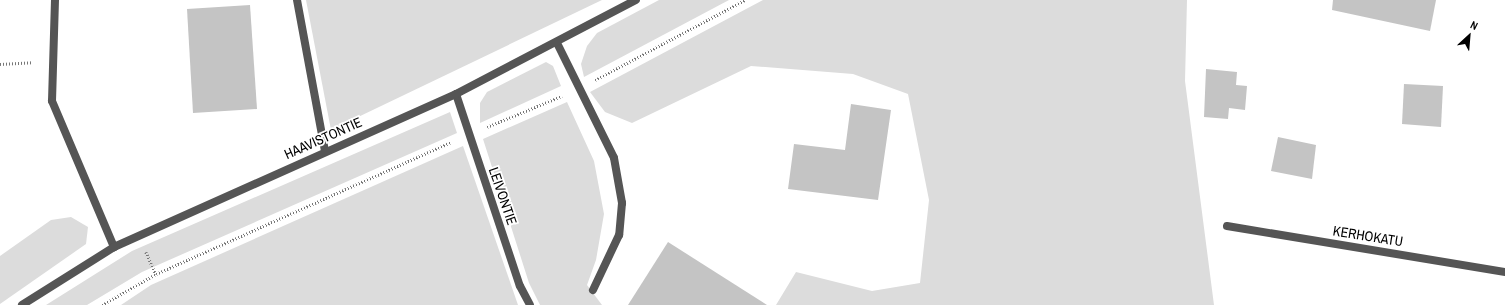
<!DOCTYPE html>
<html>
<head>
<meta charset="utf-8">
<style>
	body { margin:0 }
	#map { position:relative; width:1505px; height:305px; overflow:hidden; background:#fff; font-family:"Archivo Narrow",sans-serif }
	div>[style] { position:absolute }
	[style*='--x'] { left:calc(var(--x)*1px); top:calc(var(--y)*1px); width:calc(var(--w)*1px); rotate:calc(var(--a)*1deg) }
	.green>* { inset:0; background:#dcdcdc }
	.building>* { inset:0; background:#c4c4c4 }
	.path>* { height:2.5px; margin-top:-1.25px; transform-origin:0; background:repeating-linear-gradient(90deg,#777 0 1px,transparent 0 3px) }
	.service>* { height:8px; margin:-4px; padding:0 4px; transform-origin:4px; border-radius:4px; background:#555 }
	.minor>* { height:8px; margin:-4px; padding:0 4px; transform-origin:4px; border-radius:4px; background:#555 }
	span { translate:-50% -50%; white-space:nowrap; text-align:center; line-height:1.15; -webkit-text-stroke:3.5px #fff; paint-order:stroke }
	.street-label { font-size:14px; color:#000 }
	.north { position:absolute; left:1449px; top:16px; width:40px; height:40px; -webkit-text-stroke:3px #fff; paint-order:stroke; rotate:26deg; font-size:11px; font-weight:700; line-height:16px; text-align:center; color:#000 }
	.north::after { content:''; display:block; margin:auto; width:14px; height:18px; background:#000; clip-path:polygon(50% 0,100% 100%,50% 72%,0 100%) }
</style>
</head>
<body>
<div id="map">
	<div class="green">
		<i style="clip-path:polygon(306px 0,602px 0,331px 130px)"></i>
		<i style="clip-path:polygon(659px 0,729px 0,584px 77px,581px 64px,587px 46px,597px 33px)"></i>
		<i style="clip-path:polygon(763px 0,1187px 0,1185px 81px,1214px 305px,776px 305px,796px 272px,872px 291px,920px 283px,929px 200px,908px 94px,853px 74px,751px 66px,632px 123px,605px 112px,590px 92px)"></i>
		<i style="clip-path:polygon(546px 62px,553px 66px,561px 86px,480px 123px,480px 103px,487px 92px)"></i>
		<i style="clip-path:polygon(567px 102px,594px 161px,604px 214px,596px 260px,587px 285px,602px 305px,540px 305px,529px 283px,483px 139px)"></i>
		<i style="clip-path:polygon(450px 112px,457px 133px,142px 272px,87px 305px,46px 305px,132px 251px)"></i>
		<i style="clip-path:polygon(463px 146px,518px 305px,121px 305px,151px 285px)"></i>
		<i style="clip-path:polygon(71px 217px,88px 227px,86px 244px,0 304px,0 256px,51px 220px)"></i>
	</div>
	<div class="building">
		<i style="clip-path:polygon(1333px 0,1436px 0,1430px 31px,1332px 10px)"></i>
		<i style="clip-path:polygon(250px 5px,257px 109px,193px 113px,187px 9px)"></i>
		<i style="clip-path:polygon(1206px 69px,1237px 72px,1236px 85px,1247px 86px,1245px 110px,1229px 108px,1228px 119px,1204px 117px)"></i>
		<i style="clip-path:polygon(1404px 84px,1443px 86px,1441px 127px,1402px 124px)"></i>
		<i style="clip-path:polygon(851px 104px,891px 110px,878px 200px,788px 189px,794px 144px,845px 150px)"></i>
		<i style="clip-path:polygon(1278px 137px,1316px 145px,1312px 179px,1271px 171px)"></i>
		<i style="clip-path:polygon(668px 242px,767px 305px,628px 305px)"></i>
	</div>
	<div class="path">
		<i style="--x:0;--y:64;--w:33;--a:-3"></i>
		<i style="--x:595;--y:80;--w:170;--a:-28.1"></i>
		<i style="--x:487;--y:127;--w:81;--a:-22.5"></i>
		<i style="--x:146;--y:252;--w:24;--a:66"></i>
		<i style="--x:102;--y:305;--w:62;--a:-29.9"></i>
		<i style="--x:156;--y:274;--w:323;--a:-24.1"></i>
	</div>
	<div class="service">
		<i style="--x:55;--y:0;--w:101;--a:91.7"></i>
		<i style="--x:52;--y:101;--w:159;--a:67"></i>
		<i style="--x:297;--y:0;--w:154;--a:79.5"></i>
		<i style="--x:557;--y:43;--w:128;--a:63.6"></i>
		<i style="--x:614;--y:158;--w:46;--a:79.9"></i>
		<i style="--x:622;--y:203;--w:32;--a:95"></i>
		<i style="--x:619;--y:235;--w:61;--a:115.3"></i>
		<i style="--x:456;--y:94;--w:202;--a:71.6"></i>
		<i style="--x:520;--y:286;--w:21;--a:62"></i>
	</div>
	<div class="minor">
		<i style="--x:1227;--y:226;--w:282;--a:9.4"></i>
		<i style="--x:22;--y:305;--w:109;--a:-32.2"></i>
		<i style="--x:114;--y:247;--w:375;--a:-24.1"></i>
		<i style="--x:456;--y:94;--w:203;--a:-27.6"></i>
	</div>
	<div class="street-label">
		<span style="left:323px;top:138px;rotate:-24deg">HAAVISTONTIE</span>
		<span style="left:503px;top:196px;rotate:71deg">LEIVONTIE</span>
		<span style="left:1368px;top:236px;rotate:9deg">KERHOKATU</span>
	</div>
	<div class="north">N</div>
</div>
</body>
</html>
